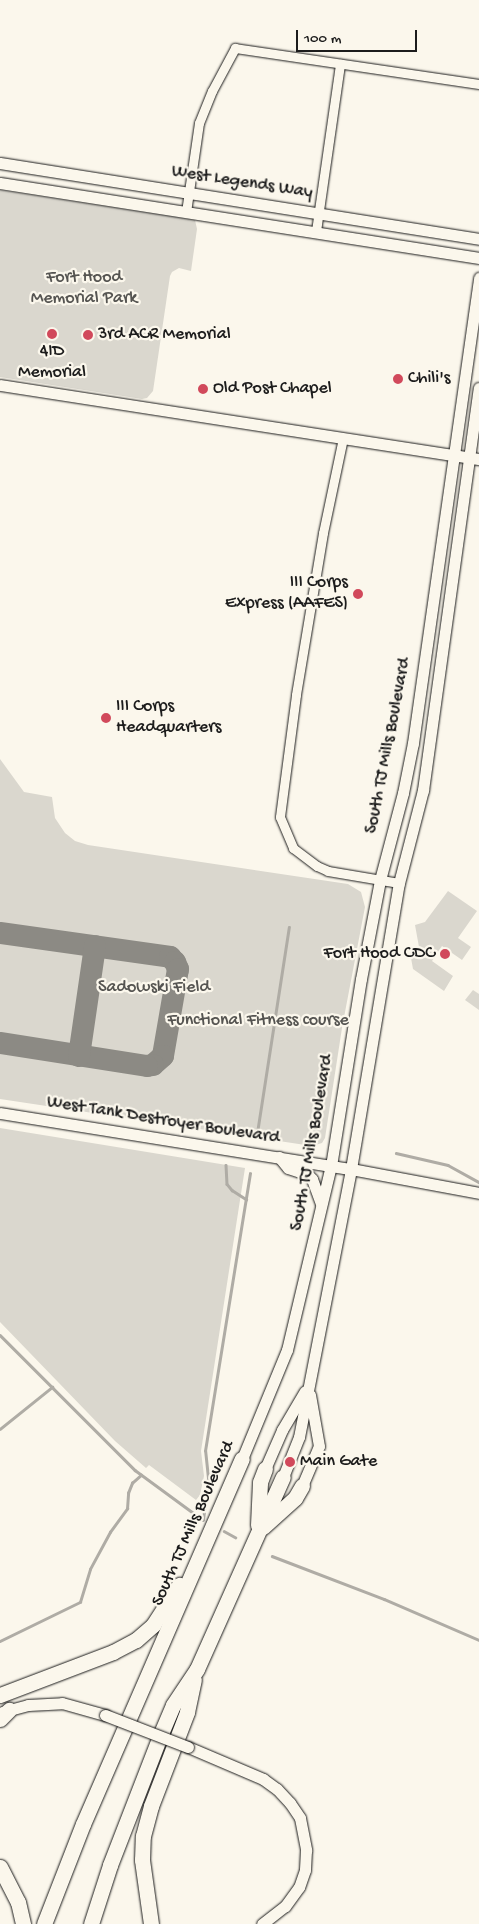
<!DOCTYPE html>
<html>
<head>
<meta charset="utf-8">
<style>
	body { margin:0 }
	#map { position:relative; width:479px; height:1924px; overflow:hidden; background:#fbf7ec; font-family:"Gochi Hand",sans-serif }
	div>[style] { position:absolute }
	[style*='--x'] { left:calc(var(--x)*1px); top:calc(var(--y)*1px); width:calc(var(--w)*1px); rotate:calc(var(--a)*1deg) }
	.green>* { inset:0; background:#dad7ce }
	.stream>* { height:2.5px; margin:-1.25px; padding:0 1.25px; transform-origin:1.25px; border-radius:1.25px; background:#afaca5 }
	.taxiway>* { height:22px; margin:-11px; padding:0 11px; transform-origin:11px; border-radius:11px; background:#8c8a84 }
	.roads { filter:drop-shadow(0 0 1px #1c1c1c) drop-shadow(0 0 1px #1c1c1c) }
	.minor>* { height:9px; margin:-4.5px; padding:0 4.5px; transform-origin:4.5px; border-radius:4.5px; background:#fbf7ec }
	.tertiary>* { height:11px; margin:-5.5px; padding:0 5.5px; transform-origin:5.5px; border-radius:5.5px; background:#fbf7ec }
	.primary>* { height:15px; margin:-7.5px; padding:0 7.5px; transform-origin:7.5px; border-radius:7.5px; background:#fbf7ec }
	.bridges { filter:drop-shadow(0 0 1px #1c1c1c) drop-shadow(0 0 1px #1c1c1c) }
	.tertiary-bridge>* { height:11px; margin:-5.5px; padding:0 5.5px; transform-origin:5.5px; border-radius:5.5px; background:#fbf7ec }
	.dots>* { width:14px; height:14px; translate:-50% -50%; box-sizing:border-box; border:2px solid #fbf7ec; border-radius:50% }
	span { translate:-50% -50%; white-space:nowrap; text-align:center; line-height:1.15; -webkit-text-stroke:4.5px #fbf7ec; paint-order:stroke }
	.street-label { font-size:18px; color:#1c1c1c }
	.park-label { font-size:18px; color:#555451 }
	.poi-label { font-size:18px; color:#1c1c1c }
	.left { translate:0 -50%; text-align:left }
	.right { translate:-100% -50%; text-align:right }
	.scale { position:absolute; left:296px; top:30px; width:121px; height:22px; box-sizing:border-box; border:2px solid #1c1c1c; border-top:0; padding-left:6px; font-size:15px; line-height:18px; white-space:nowrap; color:#1c1c1c; -webkit-text-stroke:4px #fbf7ec; paint-order:stroke }
</style>
</head>
<body>
<div id="map">
	<div class="green">
		<i style="clip-path:polygon(0 190px,195px 220px,197px 229px,191px 271px,179px 268px,172px 272px,170px 276px,153px 391px,147px 398px,142px 399px,0 377px)"></i>
		<i style="clip-path:polygon(0 759px,24px 792px,52px 797px,55px 818px,65px 833px,75px 841px,88px 845px,348px 884px,361px 892px,365px 907px,342px 1028px,325px 1138px,322px 1143px,312px 1146px,0 1099px)"></i>
		<i style="clip-path:polygon(448px 891px,477px 911px,458px 938px,471px 947px,462px 960px,442px 946px,432px 961px,453px 976px,444px 991px,413px 969px,411px 958px,419px 947px,415px 925px,425px 922px)"></i>
		<i style="clip-path:polygon(473px 990px,479px 994px,479px 1010px,465px 1000px)"></i>
		<i style="clip-path:polygon(0 1128px,245px 1168px,201px 1451px,204px 1476px,200px 1495px,196px 1500px,149px 1465px,146px 1468px,115px 1441px,0 1322px)"></i>
	</div>
	<div class="stream">
		<i style="--x:257;--y:1133;--w:208;--a:-81.2"></i>
		<i style="--x:396;--y:1153;--w:53;--a:13"></i>
		<i style="--x:448;--y:1165;--w:35;--a:29"></i>
		<i style="--x:226;--y:1165;--w:19;--a:87"></i>
		<i style="--x:227;--y:1184;--w:8;--a:50"></i>
		<i style="--x:232;--y:1190;--w:17;--a:33"></i>
		<i style="--x:0;--y:1335;--w:191;--a:45"></i>
		<i style="--x:135;--y:1470;--w:84;--a:36.3"></i>
		<i style="--x:203;--y:1520;--w:42;--a:-83.2"></i>
		<i style="--x:208;--y:1478;--w:27;--a:-96"></i>
		<i style="--x:205;--y:1451;--w:281;--a:-80.8"></i>
		<i style="--x:0;--y:1429;--w:67;--a:-38.9"></i>
		<i style="--x:224;--y:1531;--w:13;--a:29"></i>
		<i style="--x:272;--y:1556;--w:120;--a:21"></i>
		<i style="--x:384;--y:1599;--w:103;--a:23.3"></i>
		<i style="--x:0;--y:1641;--w:89;--a:-26"></i>
		<i style="--x:80;--y:1602;--w:34;--a:-73"></i>
		<i style="--x:90;--y:1569;--w:42;--a:-61.6"></i>
		<i style="--x:110;--y:1532;--w:29;--a:-54"></i>
		<i style="--x:127;--y:1509;--w:16;--a:-86"></i>
		<i style="--x:128;--y:1493;--w:11;--a:-68"></i>
		<i style="--x:132;--y:1483;--w:12;--a:-42"></i>
	</div>
	<div class="taxiway">
		<i style="--x:0;--y:933;--w:172;--a:8"></i>
		<i style="--x:170;--y:957;--w:7;--a:45"></i>
		<i style="--x:175;--y:962;--w:8;--a:67"></i>
		<i style="--x:178;--y:969;--w:88;--a:99.8"></i>
		<i style="--x:163;--y:1056;--w:13;--a:138"></i>
		<i style="--x:153;--y:1065;--w:6;--a:171"></i>
		<i style="--x:147;--y:1066;--w:149;--a:-171.1"></i>
		<i style="--x:79;--y:1056;--w:111;--a:-81.7"></i>
	</div>
	<div class="roads">
		<div class="minor">
			<i style="--x:186;--y:212;--w:90;--a:-81.7"></i>
			<i style="--x:199;--y:123;--w:35;--a:-68"></i>
			<i style="--x:212;--y:91;--w:49;--a:-61.9"></i>
			<i style="--x:235;--y:48;--w:247;--a:8.4"></i>
			<i style="--x:316;--y:231;--w:169;--a:-81.8"></i>
			<i style="--x:343;--y:438;--w:97;--a:101.9"></i>
			<i style="--x:323;--y:533;--w:164;--a:99.5"></i>
			<i style="--x:296;--y:695;--w:123;--a:97.5"></i>
			<i style="--x:280;--y:817;--w:34;--a:67"></i>
			<i style="--x:293;--y:848;--w:30;--a:37"></i>
			<i style="--x:317;--y:866;--w:12;--a:24"></i>
			<i style="--x:328;--y:871;--w:72;--a:9.6"></i>
		</div>
		<div class="tertiary">
			<i style="--x:0;--y:163;--w:485;--a:9"></i>
			<i style="--x:0;--y:183;--w:485;--a:8.9"></i>
			<i style="--x:0;--y:385;--w:485;--a:8.8"></i>
			<i style="--x:0;--y:1113;--w:355;--a:9.1"></i>
			<i style="--x:351;--y:1169;--w:130;--a:10.6"></i>
			<i style="--x:279;--y:1157;--w:14;--a:51"></i>
			<i style="--x:288;--y:1168;--w:20;--a:18"></i>
			<i style="--x:307;--y:1174;--w:7;--a:45"></i>
			<i style="--x:312;--y:1179;--w:27;--a:70"></i>
			<i style="--x:242;--y:1459;--w:118;--a:-67.6"></i>
			<i style="--x:287;--y:1350;--w:189;--a:-76.6"></i>
			<i style="--x:331;--y:1166;--w:189;--a:-80.9"></i>
			<i style="--x:361;--y:979;--w:101;--a:-79.1"></i>
			<i style="--x:380;--y:880;--w:90;--a:-75.2"></i>
			<i style="--x:403;--y:793;--w:51;--a:-78.7"></i>
			<i style="--x:413;--y:743;--w:470;--a:-81.9"></i>
			<i style="--x:265;--y:1469;--w:43;--a:-66.4"></i>
			<i style="--x:282;--y:1430;--w:45;--a:-59.5"></i>
			<i style="--x:283;--y:1477;--w:43;--a:-68.2"></i>
			<i style="--x:299;--y:1437;--w:273;--a:-79"></i>
			<i style="--x:351;--y:1169;--w:290;--a:-80.5"></i>
			<i style="--x:399;--y:883;--w:96;--a:-75.5"></i>
			<i style="--x:423;--y:790;--w:406;--a:-82.1"></i>
			<i style="--x:302;--y:1486;--w:43;--a:-67"></i>
			<i style="--x:319;--y:1446;--w:52;--a:-100"></i>
			<i style="--x:2;--y:1712;--w:27;--a:-15"></i>
			<i style="--x:28;--y:1705;--w:34;--a:-3"></i>
			<i style="--x:62;--y:1703;--w:45;--a:15.6"></i>
			<i style="--x:188;--y:1747;--w:82;--a:23.1"></i>
			<i style="--x:263;--y:1779;--w:17;--a:36"></i>
			<i style="--x:277;--y:1789;--w:19;--a:47"></i>
			<i style="--x:290;--y:1803;--w:18;--a:56"></i>
			<i style="--x:300;--y:1818;--w:33;--a:79"></i>
			<i style="--x:306;--y:1850;--w:20;--a:93"></i>
			<i style="--x:305;--y:1870;--w:18;--a:109"></i>
			<i style="--x:299;--y:1887;--w:24;--a:126"></i>
			<i style="--x:285;--y:1906;--w:29;--a:142"></i>
		</div>
		<div class="primary">
			<i style="--x:258;--y:1525;--w:43;--a:-87.3"></i>
			<i style="--x:260;--y:1482;--w:14;--a:-69"></i>
			<i style="--x:263;--y:1527;--w:43;--a:-42.2"></i>
			<i style="--x:295;--y:1498;--w:14;--a:-60"></i>
			<i style="--x:0;--y:1695;--w:121;--a:-20.8"></i>
			<i style="--x:113;--y:1652;--w:26;--a:-28"></i>
			<i style="--x:136;--y:1640;--w:23;--a:-41"></i>
			<i style="--x:153;--y:1625;--w:48;--a:-57"></i>
			<i style="--x:0;--y:1719;--w:13;--a:-45"></i>
			<i style="--x:0;--y:1867;--w:39;--a:63"></i>
			<i style="--x:18;--y:1902;--w:23;--a:77"></i>
			<i style="--x:44;--y:1924;--w:107;--a:-68.7"></i>
			<i style="--x:83;--y:1824;--w:398;--a:-66.5"></i>
			<i style="--x:91;--y:1924;--w:62;--a:-72.1"></i>
			<i style="--x:110;--y:1865;--w:144;--a:-68.8"></i>
			<i style="--x:162;--y:1731;--w:28;--a:-67"></i>
			<i style="--x:173;--y:1705;--w:43;--a:-56.3"></i>
			<i style="--x:197;--y:1669;--w:210;--a:-65.9"></i>
			<i style="--x:151;--y:1924;--w:65;--a:-98"></i>
			<i style="--x:142;--y:1860;--w:24;--a:-88"></i>
			<i style="--x:143;--y:1836;--w:31;--a:-75"></i>
			<i style="--x:151;--y:1806;--w:101;--a:-69"></i>
			<i style="--x:187;--y:1712;--w:33;--a:-78"></i>
		</div>
	</div>
	<div class="bridges">
		<div class="tertiary-bridge">
			<i style="--x:105;--y:1715;--w:89;--a:21.1"></i>
		</div>
	</div>
	<div class="dots">
		<i style="left:52px;top:334px;background:#d1495b"></i>
		<i style="left:88px;top:335px;background:#d1495b"></i>
		<i style="left:398px;top:379px;background:#d1495b"></i>
		<i style="left:203px;top:389px;background:#d1495b"></i>
		<i style="left:358px;top:594px;background:#d1495b"></i>
		<i style="left:106px;top:718px;background:#d1495b"></i>
		<i style="left:445px;top:954px;background:#d1495b"></i>
		<i style="left:290px;top:1462px;background:#d1495b"></i>
	</div>
	<div class="street-label">
		<span style="left:242px;top:183px;rotate:9deg">West Legends Way</span>
		<span style="left:389px;top:746px;rotate:-79deg">South TJ Mills Boulevard</span>
		<span style="left:163px;top:1121px;rotate:9deg">West Tank Destroyer Boulevard</span>
		<span style="left:313px;top:1143px;rotate:-80deg">South TJ Mills Boulevard</span>
		<span style="left:194px;top:1524px;rotate:-66deg">South TJ Mills Boulevard</span>
	</div>
	<div class="park-label">
		<span style="left:84px;top:289px">Fort Hood<br>Memorial Park</span>
		<span style="left:154px;top:988px">Sadowski Field</span>
		<span style="left:258px;top:1021px">Functional Fitness course</span>
	</div>
	<div class="poi-label">
		<span class="left" style="left:98px;top:335px">3rd ACR Memorial</span>
		<span style="left:52px;top:363px">4ID<br>Memorial</span>
		<span class="left" style="left:408px;top:379px">Chili's</span>
		<span class="left" style="left:213px;top:389px">Old Post Chapel</span>
		<span class="right" style="left:348px;top:594px">III Corps<br>Express (AAFES)</span>
		<span class="left" style="left:116px;top:718px">III Corps<br>Headquarters</span>
		<span class="right" style="left:435px;top:954px">Fort Hood CDC</span>
		<span class="left" style="left:300px;top:1462px">Main Gate</span>
	</div>
	<div class="scale">100 m</div>
</div>
</body>
</html>
